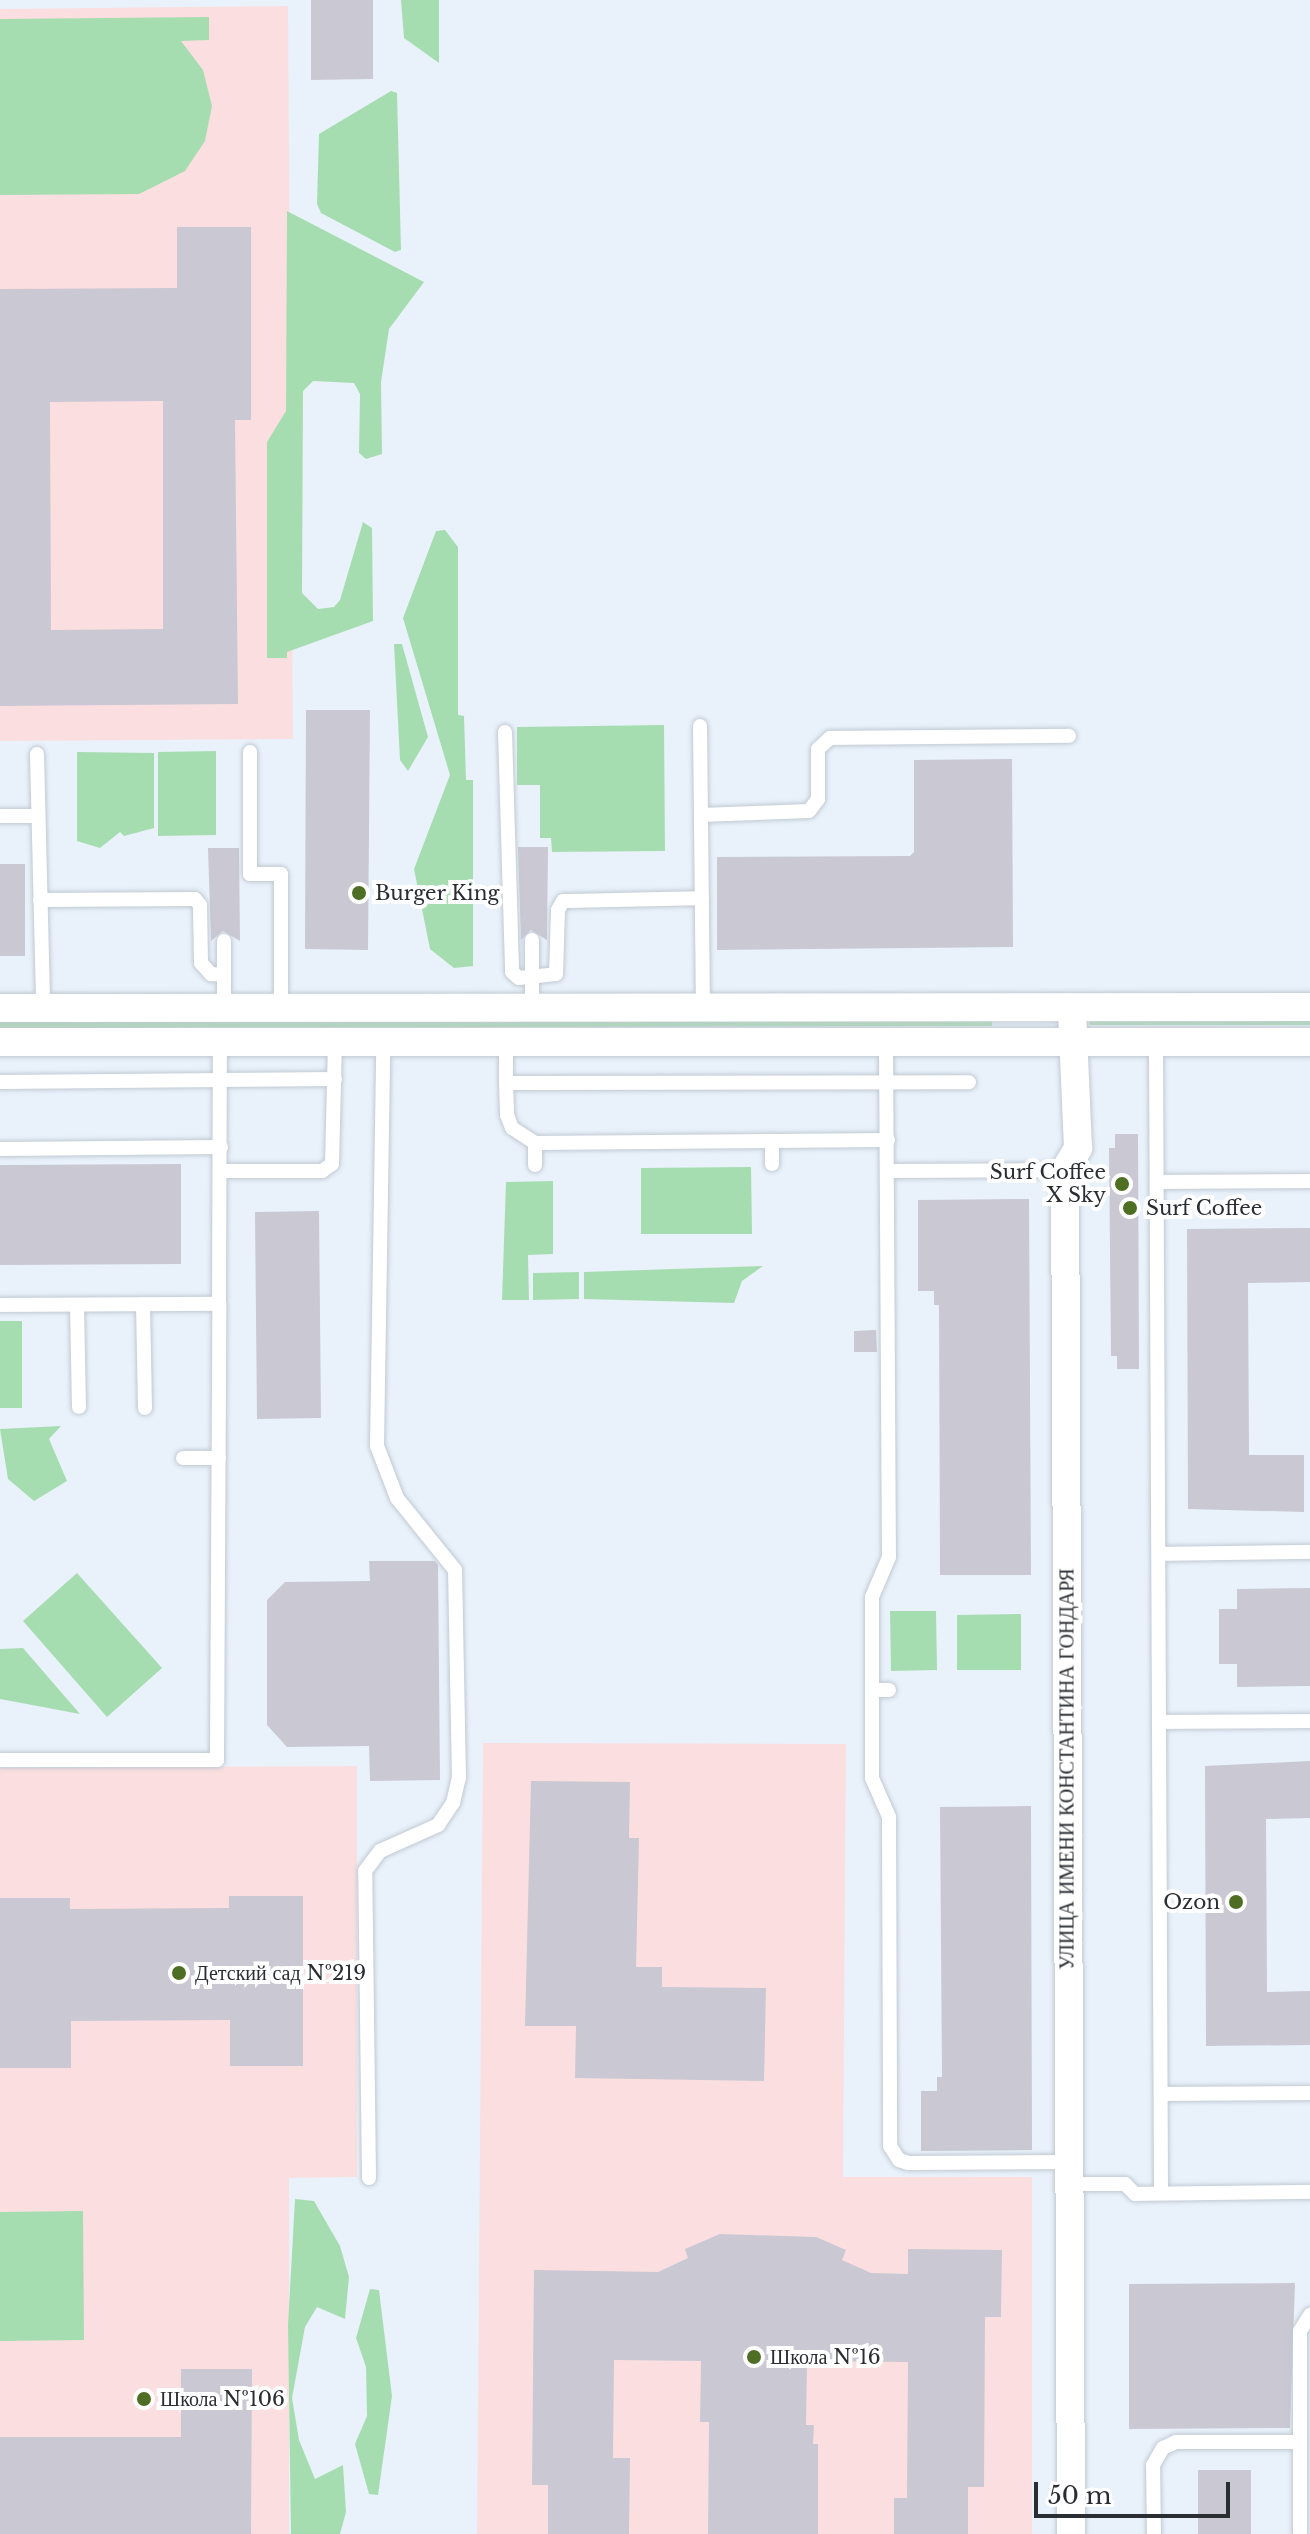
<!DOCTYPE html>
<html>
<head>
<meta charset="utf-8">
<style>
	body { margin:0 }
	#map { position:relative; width:1310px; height:2534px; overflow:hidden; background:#e9f2fb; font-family:"Libre Baskerville",serif }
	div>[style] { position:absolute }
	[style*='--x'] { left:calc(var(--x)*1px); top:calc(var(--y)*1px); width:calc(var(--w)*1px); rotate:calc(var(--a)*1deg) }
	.education>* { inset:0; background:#fbdfe0 }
	.green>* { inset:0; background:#a6ddb0 }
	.building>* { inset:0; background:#c9c8d3 }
	.roads { filter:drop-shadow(0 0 2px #c1c9d2) drop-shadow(0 0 2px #c1c9d2) }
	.service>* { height:14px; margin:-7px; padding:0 7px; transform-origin:7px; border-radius:7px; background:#fff }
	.minor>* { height:28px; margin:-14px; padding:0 14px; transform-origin:14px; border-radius:14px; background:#fff }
	.dots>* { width:22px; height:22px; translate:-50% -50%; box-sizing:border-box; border:4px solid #fff; border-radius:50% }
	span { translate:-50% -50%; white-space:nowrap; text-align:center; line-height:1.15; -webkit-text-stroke:8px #fff; paint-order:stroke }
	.poi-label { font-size:20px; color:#2a2d31 }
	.left { translate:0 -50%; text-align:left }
	.right { translate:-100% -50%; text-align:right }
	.street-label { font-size:20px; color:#2a2d31 }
	.scale { position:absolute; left:1034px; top:2482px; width:196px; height:36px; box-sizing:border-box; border:4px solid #2a2d31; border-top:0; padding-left:10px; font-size:24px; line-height:28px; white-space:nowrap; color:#2a2d31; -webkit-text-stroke:6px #fff; paint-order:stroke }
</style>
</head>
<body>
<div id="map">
	<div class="education">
		<i style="clip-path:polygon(288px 6px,293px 739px,0 741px,0 9px)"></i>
		<i style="clip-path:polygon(483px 1743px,846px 1744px,843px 2177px,1032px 2177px,1032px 2534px,477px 2534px)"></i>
		<i style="clip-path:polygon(357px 1766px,357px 2177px,289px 2178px,289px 2534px,0 2534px,0 1768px)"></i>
	</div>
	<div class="green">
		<i style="clip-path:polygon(401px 0,439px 0,439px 63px,404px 38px)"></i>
		<i style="clip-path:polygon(209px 17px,209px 40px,181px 41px,203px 70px,212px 106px,205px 141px,185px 171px,139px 194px,0 195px,0 19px)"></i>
		<i style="clip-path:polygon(391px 91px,397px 93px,401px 250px,395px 252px,321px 213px,317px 204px,319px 134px)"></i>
		<i style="clip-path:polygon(287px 211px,424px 282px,389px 329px,381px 382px,382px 454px,366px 459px,359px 453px,360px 394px,354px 383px,313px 381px,303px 391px,302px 593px,318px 609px,334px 607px,340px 600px,363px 522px,372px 528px,373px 621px,287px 652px,287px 658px,267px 658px,267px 442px,286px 411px)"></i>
		<i style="clip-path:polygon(445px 530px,458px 547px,458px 715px,464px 716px,466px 780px,473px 780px,473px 966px,454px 968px,430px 949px,414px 869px,450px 775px,403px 618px,436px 531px)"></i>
		<i style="clip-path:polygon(394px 644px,402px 644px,428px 737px,408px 771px,400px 760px)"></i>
		<i style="clip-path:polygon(664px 725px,665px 851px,552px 852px,551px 838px,540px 838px,540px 785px,517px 785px,517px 727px)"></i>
		<i style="clip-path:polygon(216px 751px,216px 835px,158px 836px,158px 752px)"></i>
		<i style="clip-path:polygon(77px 752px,154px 753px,154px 828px,124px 836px,120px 832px,100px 848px,77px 841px)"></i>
		<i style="clip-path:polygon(992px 1016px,992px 1026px,0 1028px,0 1019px)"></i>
		<i style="clip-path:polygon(1090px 1016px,1310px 1016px,1310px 1025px,1090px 1025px)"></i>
		<i style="clip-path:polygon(751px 1167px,752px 1234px,641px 1234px,641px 1168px)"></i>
		<i style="clip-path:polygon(553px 1181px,553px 1254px,528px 1255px,529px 1300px,502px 1300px,506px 1182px)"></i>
		<i style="clip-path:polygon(763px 1266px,742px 1281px,734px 1303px,584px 1299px,584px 1272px)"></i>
		<i style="clip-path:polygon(579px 1272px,579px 1299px,533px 1300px,533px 1273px)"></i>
		<i style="clip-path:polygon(0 1321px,22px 1321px,22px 1408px,0 1408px)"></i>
		<i style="clip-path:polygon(61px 1426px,49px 1439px,67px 1481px,34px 1501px,8px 1479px,0 1429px)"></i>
		<i style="clip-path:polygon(77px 1573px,162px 1668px,107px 1717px,23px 1621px)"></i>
		<i style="clip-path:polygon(890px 1611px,936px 1611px,937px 1670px,891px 1671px)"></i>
		<i style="clip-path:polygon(1021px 1614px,1021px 1670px,957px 1670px,957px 1615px)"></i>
		<i style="clip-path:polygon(23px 1648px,80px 1714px,0 1699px,0 1649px)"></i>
		<i style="clip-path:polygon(295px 2199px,314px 2201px,340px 2246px,349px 2277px,345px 2319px,317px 2307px,305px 2327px,292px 2398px,299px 2440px,315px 2479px,343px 2465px,346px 2512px,340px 2534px,291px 2534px,288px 2325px)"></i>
		<i style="clip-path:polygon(83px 2211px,84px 2340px,0 2341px,0 2212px)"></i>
		<i style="clip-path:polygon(370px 2289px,379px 2290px,392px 2396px,378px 2495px,369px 2494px,355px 2444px,367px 2416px,366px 2367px,356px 2338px)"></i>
	</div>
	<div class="building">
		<i style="clip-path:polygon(311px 0,373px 0,373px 79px,311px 80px)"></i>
		<i style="clip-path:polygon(evenodd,177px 227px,251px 227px,251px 420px,235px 420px,238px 704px,0 706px,0 289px,177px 288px,177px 227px,163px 401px,163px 629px,51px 630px,50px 402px,163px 401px)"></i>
		<i style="clip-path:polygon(306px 710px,370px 710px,368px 950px,305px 949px)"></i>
		<i style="clip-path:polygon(1012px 759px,1013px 947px,717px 950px,717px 857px,910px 856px,914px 852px,914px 760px)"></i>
		<i style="clip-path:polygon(518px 847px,548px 847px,547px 940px,531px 930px,521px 940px)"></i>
		<i style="clip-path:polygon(208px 848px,239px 848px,240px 941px,223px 931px,211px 941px)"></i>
		<i style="clip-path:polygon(0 864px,25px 864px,25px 956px,0 956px)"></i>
		<i style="clip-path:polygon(1115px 1134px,1138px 1134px,1139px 1369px,1117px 1369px,1117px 1356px,1111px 1356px,1109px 1148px,1115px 1148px)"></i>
		<i style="clip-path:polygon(181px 1164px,181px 1264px,0 1265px,0 1165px)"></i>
		<i style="clip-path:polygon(1029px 1199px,1031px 1575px,940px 1575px,939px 1305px,934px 1305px,934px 1291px,918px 1291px,918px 1200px)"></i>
		<i style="clip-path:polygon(319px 1211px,321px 1418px,257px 1419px,255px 1212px)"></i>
		<i style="clip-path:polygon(1310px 1228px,1310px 1282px,1248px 1283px,1249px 1455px,1304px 1455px,1304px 1512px,1188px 1509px,1187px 1229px)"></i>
		<i style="clip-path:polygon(876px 1330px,877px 1352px,854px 1352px,854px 1331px)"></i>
		<i style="clip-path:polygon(369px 1561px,435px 1561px,438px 1565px,440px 1780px,370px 1781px,369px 1746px,287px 1747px,267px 1725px,267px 1600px,285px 1582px,370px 1581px)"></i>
		<i style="clip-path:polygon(1310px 1588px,1310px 1686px,1237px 1687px,1237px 1664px,1219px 1664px,1219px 1609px,1237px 1609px,1237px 1589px)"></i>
		<i style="clip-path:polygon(1310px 1761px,1310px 1818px,1266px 1819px,1267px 1992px,1310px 1991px,1310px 2045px,1206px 2046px,1205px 1766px)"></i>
		<i style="clip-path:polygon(531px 1781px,630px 1782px,629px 1838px,639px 1838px,636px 1967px,662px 1967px,662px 1987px,766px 1988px,764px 2081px,575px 2078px,576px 2026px,525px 2026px)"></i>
		<i style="clip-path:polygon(1031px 1806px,1032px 2150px,921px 2151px,921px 2091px,937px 2091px,937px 2077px,942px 2077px,940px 1807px)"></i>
		<i style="clip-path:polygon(229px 1896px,303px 1896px,303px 2066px,230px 2066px,230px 2020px,71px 2021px,71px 2068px,0 2068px,0 1898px,70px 1898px,70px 1909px,229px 1908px)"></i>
		<i style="clip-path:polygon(720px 2234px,816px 2237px,846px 2250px,842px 2260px,871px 2273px,908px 2274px,908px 2249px,1002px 2250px,1001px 2317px,985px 2317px,984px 2487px,968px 2487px,968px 2534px,894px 2534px,894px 2498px,907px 2498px,908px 2362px,807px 2361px,806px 2425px,814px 2425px,813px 2444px,818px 2444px,818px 2534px,708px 2534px,709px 2422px,700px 2422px,701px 2361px,614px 2360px,613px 2458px,630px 2458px,629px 2534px,548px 2534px,548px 2485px,532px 2485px,534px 2270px,658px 2272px,688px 2258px,685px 2249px)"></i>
		<i style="clip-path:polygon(1295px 2283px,1290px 2428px,1129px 2429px,1129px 2284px)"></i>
		<i style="clip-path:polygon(181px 2369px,252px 2369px,251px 2534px,0 2534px,0 2437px,181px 2437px)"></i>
		<i style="clip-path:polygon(1198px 2470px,1251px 2470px,1251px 2534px,1198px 2534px)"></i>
	</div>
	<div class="roads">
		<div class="service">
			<i style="--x:700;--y:726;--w:280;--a:89.4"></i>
			<i style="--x:505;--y:732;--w:240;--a:88.3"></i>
			<i style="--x:512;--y:972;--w:9;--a:41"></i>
			<i style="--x:519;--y:978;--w:37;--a:-6"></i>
			<i style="--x:556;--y:974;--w:64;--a:-88.2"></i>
			<i style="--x:558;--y:910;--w:10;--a:-61"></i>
			<i style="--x:563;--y:901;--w:139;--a:-1.2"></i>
			<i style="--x:250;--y:752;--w:122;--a:90"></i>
			<i style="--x:250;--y:874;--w:31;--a:0"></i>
			<i style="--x:281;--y:874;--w:133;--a:90"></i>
			<i style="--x:37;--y:754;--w:254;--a:88.6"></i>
			<i style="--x:701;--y:815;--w:108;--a:-2.1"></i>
			<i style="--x:809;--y:811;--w:15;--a:-53"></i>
			<i style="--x:818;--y:799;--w:50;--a:-90"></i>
			<i style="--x:818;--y:749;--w:16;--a:-43"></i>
			<i style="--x:830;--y:738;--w:239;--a:-0.5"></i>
			<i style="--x:0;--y:816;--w:38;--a:0"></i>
			<i style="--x:40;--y:900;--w:155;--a:-0.4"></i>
			<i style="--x:195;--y:899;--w:8;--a:50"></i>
			<i style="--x:200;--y:905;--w:58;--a:89"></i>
			<i style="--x:201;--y:963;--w:15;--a:48"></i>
			<i style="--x:211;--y:974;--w:13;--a:4"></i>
			<i style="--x:532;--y:940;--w:65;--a:90"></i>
			<i style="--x:224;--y:941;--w:66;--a:90"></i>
			<i style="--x:506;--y:1042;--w:41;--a:90"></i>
			<i style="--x:506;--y:1083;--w:463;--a:-0.1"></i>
			<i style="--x:886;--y:1042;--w:515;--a:89.67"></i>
			<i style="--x:889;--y:1557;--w:43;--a:113"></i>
			<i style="--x:872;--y:1597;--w:181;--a:90"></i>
			<i style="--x:872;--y:1778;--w:43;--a:66.4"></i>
			<i style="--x:889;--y:1817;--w:329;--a:89.8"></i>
			<i style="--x:890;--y:2146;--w:17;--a:57"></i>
			<i style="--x:899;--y:2160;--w:9;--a:18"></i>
			<i style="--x:908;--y:2163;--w:161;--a:-0.4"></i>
			<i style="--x:1156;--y:1042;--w:1151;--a:89.75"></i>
			<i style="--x:0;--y:1082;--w:335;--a:-0.5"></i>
			<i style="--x:506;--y:1083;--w:32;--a:88"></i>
			<i style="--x:507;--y:1115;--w:14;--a:69"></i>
			<i style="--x:512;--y:1128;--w:27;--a:33"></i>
			<i style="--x:535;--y:1143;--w:353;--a:-0.5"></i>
			<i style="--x:535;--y:1143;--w:22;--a:90"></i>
			<i style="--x:0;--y:1149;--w:221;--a:-0.5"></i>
			<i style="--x:772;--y:1164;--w:23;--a:-90"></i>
			<i style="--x:221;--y:1171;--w:101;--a:0"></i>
			<i style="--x:322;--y:1171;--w:12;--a:-35"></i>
			<i style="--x:332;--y:1164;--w:122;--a:-88.6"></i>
			<i style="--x:888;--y:1171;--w:177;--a:-0.3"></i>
			<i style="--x:1157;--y:1182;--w:153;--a:-0.4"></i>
			<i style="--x:143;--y:1304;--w:104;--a:88.9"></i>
			<i style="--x:0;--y:1305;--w:219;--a:-0.3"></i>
			<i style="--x:219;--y:1304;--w:262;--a:-89.8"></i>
			<i style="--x:77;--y:1305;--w:102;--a:88.9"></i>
			<i style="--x:183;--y:1458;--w:36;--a:0"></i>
			<i style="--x:1159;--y:1554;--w:151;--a:-0.8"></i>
			<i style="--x:872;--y:1690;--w:17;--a:0"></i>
			<i style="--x:1159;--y:1722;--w:151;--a:-0.4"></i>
			<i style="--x:0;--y:1760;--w:217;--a:0"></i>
			<i style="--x:217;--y:1760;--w:456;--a:-89.7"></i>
			<i style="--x:1161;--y:2094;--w:149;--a:-0.4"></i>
			<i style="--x:369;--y:2178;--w:307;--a:-90.7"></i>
			<i style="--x:365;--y:1871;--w:25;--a:-53"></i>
			<i style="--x:380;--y:1851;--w:64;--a:-24.1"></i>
			<i style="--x:438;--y:1825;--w:27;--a:-56"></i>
			<i style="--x:453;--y:1803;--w:26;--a:-77"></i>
			<i style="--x:459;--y:1778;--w:208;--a:-91.1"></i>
			<i style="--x:455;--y:1570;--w:92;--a:-128.9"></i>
			<i style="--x:397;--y:1498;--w:56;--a:-111"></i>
			<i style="--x:377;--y:1446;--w:404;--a:-89.1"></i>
			<i style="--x:1069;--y:2184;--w:56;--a:0"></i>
			<i style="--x:1125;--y:2184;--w:14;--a:45"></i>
			<i style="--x:1135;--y:2194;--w:175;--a:-0.7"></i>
			<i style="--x:1300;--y:2442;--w:111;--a:-90"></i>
			<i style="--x:1300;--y:2331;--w:19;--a:-58"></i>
			<i style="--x:1154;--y:2534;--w:69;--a:-90.8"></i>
			<i style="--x:1153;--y:2465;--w:20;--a:-60"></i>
			<i style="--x:1163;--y:2448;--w:14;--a:-25"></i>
			<i style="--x:1176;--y:2442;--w:124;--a:0"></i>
			<i style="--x:1300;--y:2442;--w:92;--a:90"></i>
		</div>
		<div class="minor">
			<i style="--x:0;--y:1008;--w:1310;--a:-0.04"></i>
			<i style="--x:0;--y:1042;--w:1310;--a:0"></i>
			<i style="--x:1071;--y:2534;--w:1364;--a:-90.25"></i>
			<i style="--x:1065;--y:1170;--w:26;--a:-59"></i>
			<i style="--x:1078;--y:1148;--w:140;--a:-92.5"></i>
		</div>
	</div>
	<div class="dots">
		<i style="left:359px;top:893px;background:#4e6e24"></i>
		<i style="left:1122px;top:1184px;background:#4e6e24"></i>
		<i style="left:1130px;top:1208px;background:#4e6e24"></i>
		<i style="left:1236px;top:1902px;background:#4e6e24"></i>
		<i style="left:179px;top:1973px;background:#4e6e24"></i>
		<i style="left:754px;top:2357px;background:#4e6e24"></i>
		<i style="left:144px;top:2399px;background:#4e6e24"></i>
	</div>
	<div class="poi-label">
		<span class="left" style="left:375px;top:893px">Burger King</span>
		<span class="right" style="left:1106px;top:1184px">Surf Coffee<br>X Sky</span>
		<span class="left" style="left:1146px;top:1208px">Surf Coffee</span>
		<span class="right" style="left:1220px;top:1902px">Ozon</span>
		<span class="left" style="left:195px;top:1973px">Детский сад №219</span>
		<span class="left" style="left:770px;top:2357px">Школа №16</span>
		<span class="left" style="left:160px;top:2399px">Школа №106</span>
	</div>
	<div class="street-label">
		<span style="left:1067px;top:1769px;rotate:-90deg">УЛИЦА ИМЕНИ КОНСТАНТИНА ГОНДАРЯ</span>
	</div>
	<div class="scale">50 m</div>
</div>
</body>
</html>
